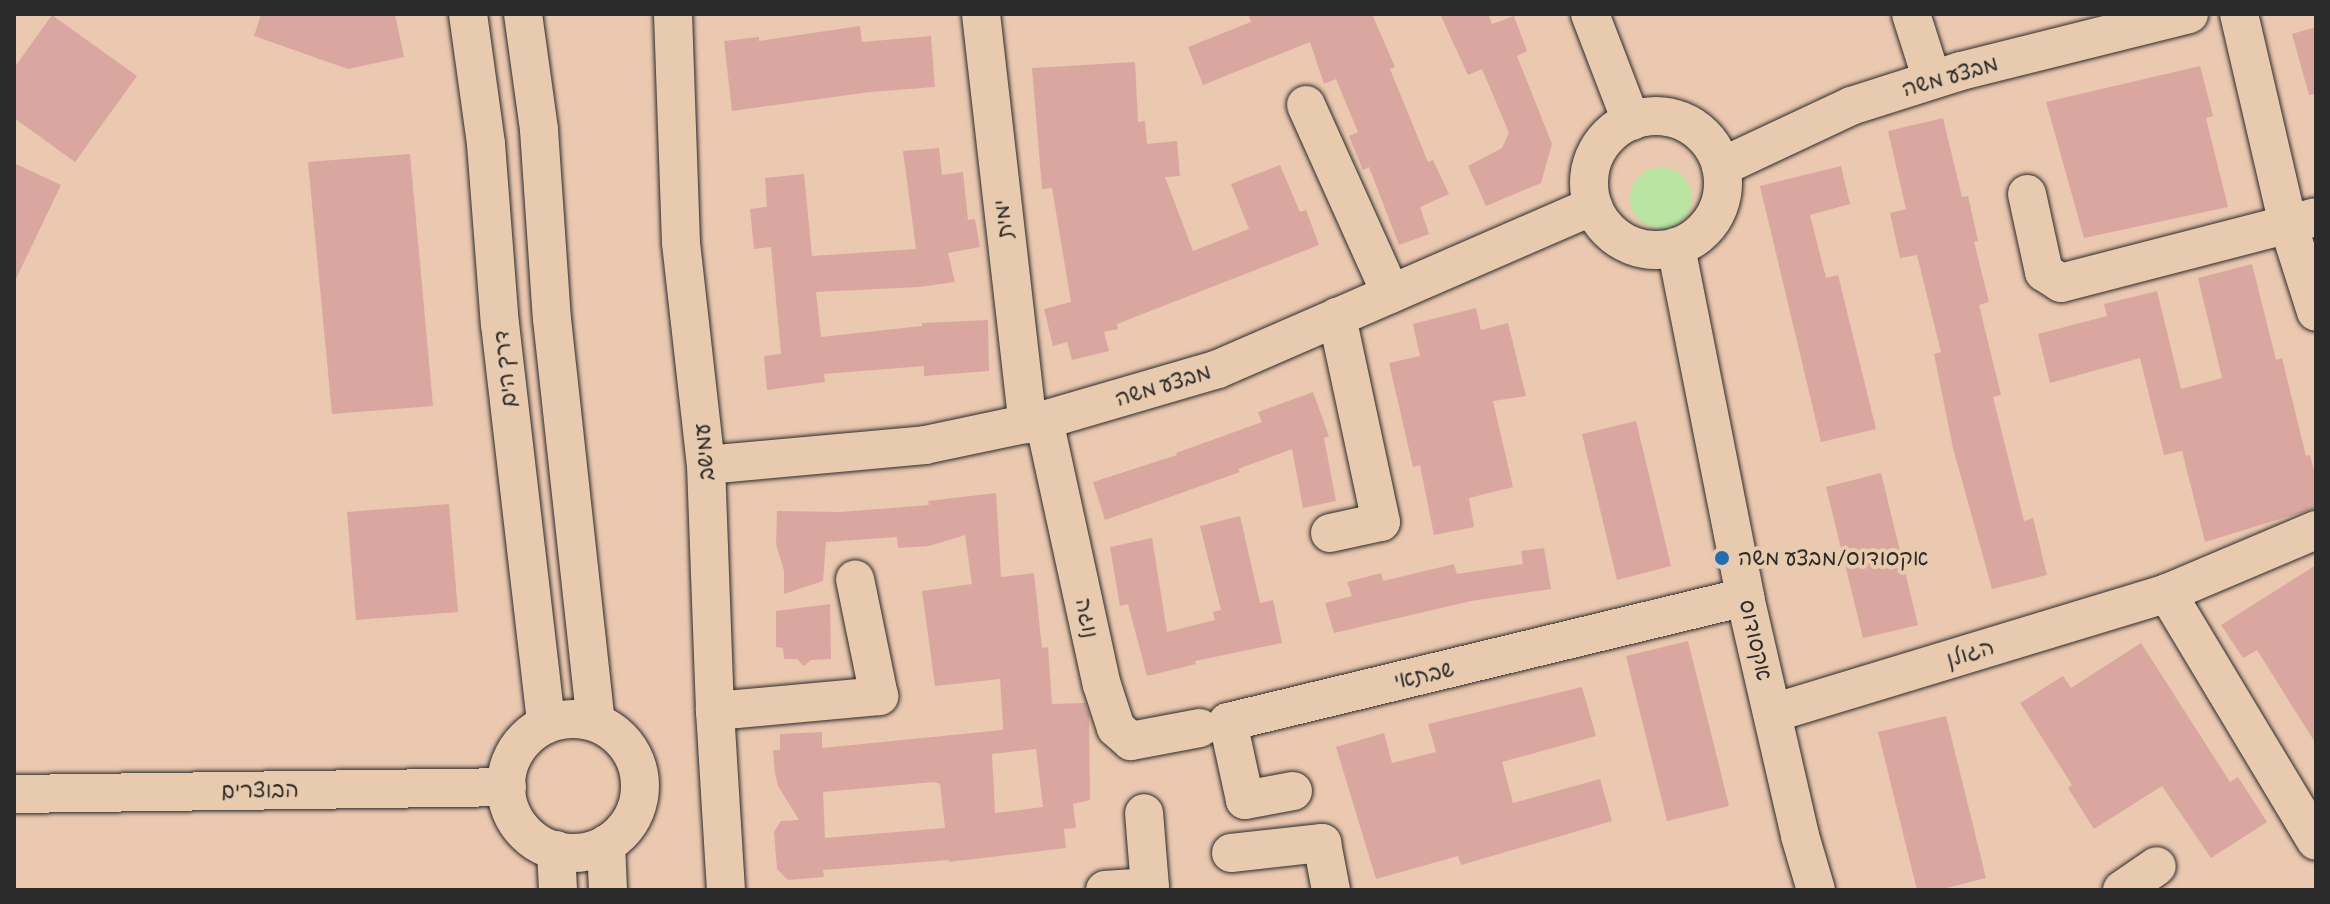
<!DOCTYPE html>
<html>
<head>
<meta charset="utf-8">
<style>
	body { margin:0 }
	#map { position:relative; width:2330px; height:904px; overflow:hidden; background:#ebc8b0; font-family:"Patrick Hand","Playpen Sans Hebrew",sans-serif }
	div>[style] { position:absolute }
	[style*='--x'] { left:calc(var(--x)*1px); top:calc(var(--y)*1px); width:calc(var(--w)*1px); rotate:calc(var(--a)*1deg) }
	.green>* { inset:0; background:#b9e4a1 }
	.round { border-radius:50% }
	.building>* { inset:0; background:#daa7a0 }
	.roads { filter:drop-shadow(0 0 2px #2b2b2b) drop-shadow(0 0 2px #2b2b2b) }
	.minor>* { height:38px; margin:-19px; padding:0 19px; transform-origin:19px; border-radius:19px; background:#e8cbaf }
	.minor>.ring { margin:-19px; padding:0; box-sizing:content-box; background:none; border:38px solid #e8cbaf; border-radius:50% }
	.dots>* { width:22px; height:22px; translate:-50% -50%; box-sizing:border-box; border:4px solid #e8cbaf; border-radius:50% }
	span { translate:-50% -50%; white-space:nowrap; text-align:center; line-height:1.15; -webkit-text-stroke:8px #e8cbaf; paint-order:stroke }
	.street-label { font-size:22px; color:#2b2b2b }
	.poi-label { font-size:22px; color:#2b2b2b }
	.left { translate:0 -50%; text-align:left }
	.frame { position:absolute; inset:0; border:16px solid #2b2b2b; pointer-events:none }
</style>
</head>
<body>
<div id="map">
	<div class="green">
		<i class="round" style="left:1630px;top:167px;width:62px;height:62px"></i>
	</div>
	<div class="building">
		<i style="clip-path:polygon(261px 14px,395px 14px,404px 57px,348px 69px,254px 36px)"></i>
		<i style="clip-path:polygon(1248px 14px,1372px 14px,1395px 67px,1390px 69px,1428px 162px,1433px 160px,1449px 194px,1420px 207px,1429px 234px,1399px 245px,1369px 167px,1363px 170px,1349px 136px,1358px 132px,1336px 79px,1324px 84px,1310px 42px,1203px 85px,1188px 47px,1251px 22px)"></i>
		<i style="clip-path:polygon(1440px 14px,1488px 14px,1492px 24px,1514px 16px,1527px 51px,1517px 56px,1552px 144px,1541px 183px,1486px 206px,1468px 166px,1502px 148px,1509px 133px,1482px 69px,1468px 75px)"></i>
		<i style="clip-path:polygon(52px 15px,137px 76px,75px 162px,14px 118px,14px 68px)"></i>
		<i style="clip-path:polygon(860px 26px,862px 42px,931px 36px,935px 87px,870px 92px,732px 111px,724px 41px,759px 37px,759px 41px)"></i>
		<i style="clip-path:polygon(2316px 27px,2316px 94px,2309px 95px,2292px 34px)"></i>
		<i style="clip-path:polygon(1135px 62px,1138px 122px,1145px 121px,1147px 144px,1177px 141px,1180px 176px,1165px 177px,1193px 251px,1249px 229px,1231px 184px,1280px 165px,1300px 212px,1306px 210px,1319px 245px,1117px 324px,1118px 329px,1104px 332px,1109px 351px,1072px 360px,1067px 342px,1053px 346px,1044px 309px,1071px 302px,1052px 188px,1042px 189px,1032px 68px)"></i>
		<i style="clip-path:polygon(2200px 66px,2213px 116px,2206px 118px,2228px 207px,2084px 238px,2046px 102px)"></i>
		<i style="clip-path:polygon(1943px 118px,1962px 197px,1968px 196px,1978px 241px,1974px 242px,1989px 302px,1979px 305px,2001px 395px,1993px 397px,2024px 521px,2033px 518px,2047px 575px,1992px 589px,1953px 448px,1934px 354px,1941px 352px,1917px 255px,1900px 258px,1890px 213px,1906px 209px,1888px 131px)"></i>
		<i style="clip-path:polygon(939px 148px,942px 175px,963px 172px,968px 220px,975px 219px,980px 247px,948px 253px,955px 282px,919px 287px,816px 292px,821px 337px,922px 326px,922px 323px,988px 320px,989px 371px,924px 376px,924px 366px,824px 374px,825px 382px,767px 390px,764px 356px,781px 354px,771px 247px,754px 249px,750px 209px,767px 207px,765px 178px,804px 174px,812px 256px,916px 249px,903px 151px)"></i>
		<i style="clip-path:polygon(410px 154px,433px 406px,332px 414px,308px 162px)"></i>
		<i style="clip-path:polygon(14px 163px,61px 185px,14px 283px)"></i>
		<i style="clip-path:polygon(1841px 166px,1850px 204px,1810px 215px,1826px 278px,1838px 275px,1876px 429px,1821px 442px,1760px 186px)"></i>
		<i style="clip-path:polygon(2252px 264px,2276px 360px,2282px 358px,2306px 456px,2310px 455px,2316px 479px,2316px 508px,2205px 542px,2182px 451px,2164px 455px,2140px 358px,2050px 383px,2038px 334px,2107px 316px,2104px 304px,2157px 291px,2181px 389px,2222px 378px,2198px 278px)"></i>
		<i style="clip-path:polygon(1476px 308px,1481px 330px,1508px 323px,1526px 396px,1493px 401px,1513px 487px,1469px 498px,1474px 527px,1434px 535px,1420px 465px,1413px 467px,1389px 363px,1420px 356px,1413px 324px)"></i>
		<i style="clip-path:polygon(1313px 392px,1329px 436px,1324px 438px,1336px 501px,1303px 508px,1292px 449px,1238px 469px,1240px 472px,1105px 520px,1093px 482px,1177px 455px,1176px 453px,1262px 422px,1258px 412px)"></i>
		<i style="clip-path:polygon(1636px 421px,1671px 566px,1617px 580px,1582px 434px)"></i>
		<i style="clip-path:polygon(1881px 473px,1918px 625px,1863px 638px,1826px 487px)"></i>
		<i style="clip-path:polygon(evenodd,996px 493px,1001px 577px,1034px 573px,1042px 648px,1048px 647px,1052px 704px,1085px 703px,1089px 715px,1090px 800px,1073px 804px,1076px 828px,1064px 829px,1066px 848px,949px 862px,949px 860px,823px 870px,824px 877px,788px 880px,777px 869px,774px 832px,781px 821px,799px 820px,778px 786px,775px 773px,773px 750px,780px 750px,780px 734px,822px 732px,822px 748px,1003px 730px,1003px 726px,1000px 679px,935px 686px,922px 591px,972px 584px,965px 535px,929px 546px,898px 548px,897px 537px,826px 542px,823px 581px,784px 594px,784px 571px,776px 544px,777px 511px,840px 512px,929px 505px,928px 501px,996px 493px,1036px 749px,1043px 807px,995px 813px,992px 754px,1036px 749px,996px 493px,934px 782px,940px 784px,945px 828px,825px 838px,823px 792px,934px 782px)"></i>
		<i style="clip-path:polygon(449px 504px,458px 612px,356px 620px,347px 512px)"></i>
		<i style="clip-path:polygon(1240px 516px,1260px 603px,1273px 600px,1282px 643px,1195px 661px,1196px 664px,1147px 676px,1128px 604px,1120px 606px,1110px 547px,1152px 538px,1167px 632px,1215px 620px,1213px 612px,1221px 610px,1200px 526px)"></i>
		<i style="clip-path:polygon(1544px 548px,1551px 589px,1471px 601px,1334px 633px,1325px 603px,1352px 596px,1347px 582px,1381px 573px,1383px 581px,1454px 564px,1457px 574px,1523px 564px,1521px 551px)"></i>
		<i style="clip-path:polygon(2316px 565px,2316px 744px,2257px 650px,2243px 658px,2221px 625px)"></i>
		<i style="clip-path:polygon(830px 604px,831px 659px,811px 660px,804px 666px,797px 659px,784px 659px,783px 648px,776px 647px,776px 611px)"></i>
		<i style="clip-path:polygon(1688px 641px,1729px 806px,1667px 821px,1626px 656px)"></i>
		<i style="clip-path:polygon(2141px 643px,2230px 782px,2238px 777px,2267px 822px,2211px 858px,2162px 786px,2094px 829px,2068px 788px,2072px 785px,2020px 703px,2063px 676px,2071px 688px)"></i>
		<i style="clip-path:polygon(1582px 687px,1596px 736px,1502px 762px,1513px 803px,1600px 779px,1612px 821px,1461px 865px,1458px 856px,1376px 879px,1336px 747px,1384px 733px,1392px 763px,1436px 752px,1428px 724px)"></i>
		<i style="clip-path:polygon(1946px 716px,1986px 878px,1939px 890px,1917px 890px,1878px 732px)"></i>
	</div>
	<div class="roads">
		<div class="minor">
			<i style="--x:468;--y:14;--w:131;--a:82.1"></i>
			<i style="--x:486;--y:144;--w:181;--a:85.6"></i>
			<i style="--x:500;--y:324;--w:403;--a:83.4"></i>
			<i style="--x:523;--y:14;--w:117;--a:82.1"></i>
			<i style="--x:539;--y:130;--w:189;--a:86.1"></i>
			<i style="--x:552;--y:319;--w:405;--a:83.8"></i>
			<i style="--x:673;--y:14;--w:229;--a:88"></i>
			<i style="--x:681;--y:243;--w:223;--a:83.6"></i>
			<i style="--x:706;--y:465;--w:246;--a:87.9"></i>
			<i style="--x:715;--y:711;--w:179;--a:86.5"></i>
			<i style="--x:981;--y:14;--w:413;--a:83.5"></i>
			<i style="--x:1590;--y:14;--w:115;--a:69"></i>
			<i style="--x:1911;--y:14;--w:69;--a:72.3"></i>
			<i style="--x:2239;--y:14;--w:216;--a:76.9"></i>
			<i style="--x:2288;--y:224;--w:92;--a:72.3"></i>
			<i style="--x:1306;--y:105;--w:207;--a:65.8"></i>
			<i class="ring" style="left:1589px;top:116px;width:96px;height:96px"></i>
			<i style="--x:1721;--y:167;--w:144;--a:-25.1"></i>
			<i style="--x:1851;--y:106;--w:115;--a:-17.7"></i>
			<i style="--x:1961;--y:71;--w:235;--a:-14"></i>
			<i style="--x:2027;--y:194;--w:80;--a:77.7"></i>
			<i style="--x:2044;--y:272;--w:20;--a:33"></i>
			<i style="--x:2061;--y:283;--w:263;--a:-14.5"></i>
			<i style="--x:1676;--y:247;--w:357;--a:78.8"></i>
			<i style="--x:1745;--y:597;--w:245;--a:77"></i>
			<i style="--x:1800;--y:836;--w:56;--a:73.5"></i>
			<i style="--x:1044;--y:420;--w:271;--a:77.7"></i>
			<i style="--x:1102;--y:685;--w:45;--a:72"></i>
			<i style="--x:1116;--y:728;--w:20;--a:41"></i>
			<i style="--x:1131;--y:741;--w:70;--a:-10.7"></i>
			<i style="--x:706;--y:465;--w:220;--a:-5.2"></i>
			<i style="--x:925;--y:445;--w:122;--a:-11.9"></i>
			<i style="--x:1044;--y:420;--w:181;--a:-16.3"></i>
			<i style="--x:1218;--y:369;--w:409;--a:-23.5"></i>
			<i style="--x:1330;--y:533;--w:52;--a:-12.2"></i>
			<i style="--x:1381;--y:522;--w:210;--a:-102.1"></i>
			<i style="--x:2167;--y:593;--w:289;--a:59"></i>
			<i style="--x:715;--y:711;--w:165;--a:-5.2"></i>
			<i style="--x:879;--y:696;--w:119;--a:-101.6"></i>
			<i style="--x:1773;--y:713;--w:412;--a:-16.9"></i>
			<i style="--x:2167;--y:593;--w:162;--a:-22.9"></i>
			<i class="ring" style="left:506px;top:719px;width:96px;height:96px"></i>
			<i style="--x:1293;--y:791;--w:49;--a:169.4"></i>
			<i style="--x:1245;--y:800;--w:80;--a:-102.3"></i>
			<i style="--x:1228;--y:722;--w:532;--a:-13.59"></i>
			<i style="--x:14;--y:794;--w:493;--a:-0.8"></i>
			<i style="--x:606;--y:844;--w:46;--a:87.5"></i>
			<i style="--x:556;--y:850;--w:40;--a:87.1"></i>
			<i style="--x:1231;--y:853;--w:92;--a:-6.3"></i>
			<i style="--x:1322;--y:843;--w:48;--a:79.2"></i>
			<i style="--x:1105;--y:890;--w:45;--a:-3.8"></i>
			<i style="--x:1150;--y:887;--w:74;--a:-94.6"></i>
			<i style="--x:2122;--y:890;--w:42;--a:-34.4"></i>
		</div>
	</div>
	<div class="dots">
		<i style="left:1722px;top:558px;background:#1f6fb2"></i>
	</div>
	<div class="street-label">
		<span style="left:1950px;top:76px;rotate:-16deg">מבצע משה</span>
		<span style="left:1003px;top:219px;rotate:-97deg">ימית</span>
		<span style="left:505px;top:369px;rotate:-96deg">דרך הים</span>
		<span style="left:1163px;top:385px;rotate:-17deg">מבצע משה</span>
		<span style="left:704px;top:452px;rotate:-95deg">עמישב</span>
		<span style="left:1087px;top:618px;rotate:78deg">נוגה</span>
		<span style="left:1756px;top:640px;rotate:77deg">אקסודוס</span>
		<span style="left:1970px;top:653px;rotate:-17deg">הגולן</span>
		<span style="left:1424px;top:675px;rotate:-13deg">שבתאי</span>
		<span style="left:260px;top:790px;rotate:-1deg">הבוצרים</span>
	</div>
	<div class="poi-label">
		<span class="left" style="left:1738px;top:558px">אקסודוס/מבצע משה</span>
	</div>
	<div class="frame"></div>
</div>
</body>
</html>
